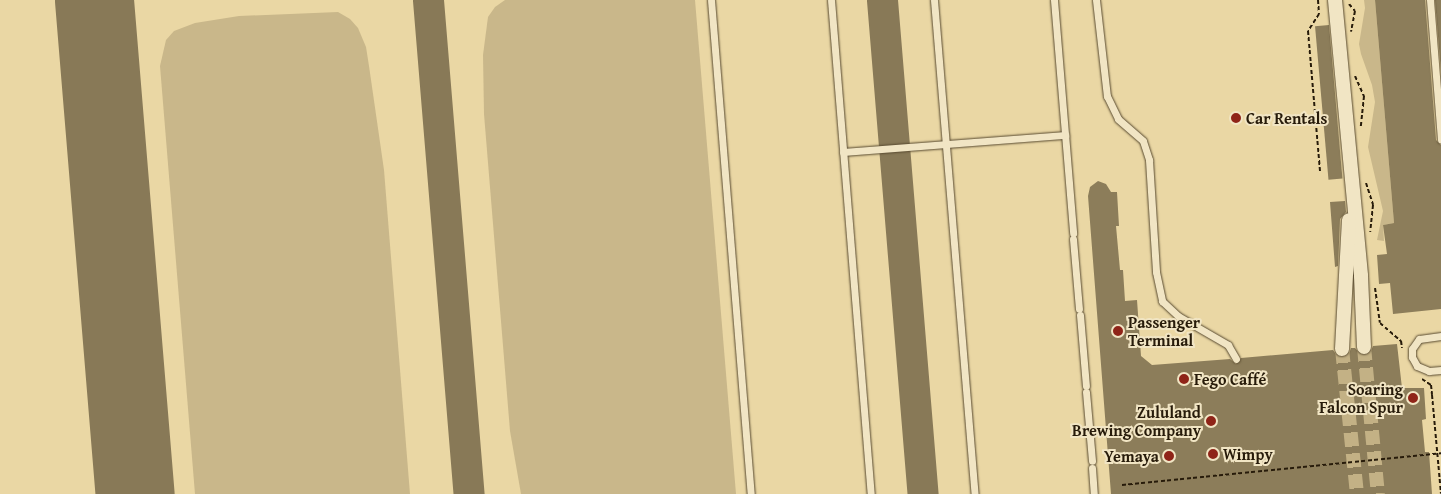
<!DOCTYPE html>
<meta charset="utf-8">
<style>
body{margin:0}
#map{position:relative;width:1441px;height:494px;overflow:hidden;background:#ead7a4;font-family:"Gentium Book Plus",serif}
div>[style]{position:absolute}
.green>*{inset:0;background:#c9b78a}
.taxiway>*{height:31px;margin:-15.5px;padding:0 15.5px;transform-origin:15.5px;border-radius:15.5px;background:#887957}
.runway>*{height:79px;margin:-39.5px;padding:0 39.5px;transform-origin:39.5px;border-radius:39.5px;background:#887957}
.building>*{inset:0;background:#8c7d5a;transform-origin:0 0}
.street-tunnel>*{height:14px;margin-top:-7px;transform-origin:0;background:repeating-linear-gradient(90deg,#c3b185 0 14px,transparent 0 21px)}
.path>*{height:2px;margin-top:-1px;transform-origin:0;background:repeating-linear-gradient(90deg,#271b0a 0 4px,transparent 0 6.5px)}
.roads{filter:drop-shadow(0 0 1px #584a30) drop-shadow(0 0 1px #584a30)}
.lane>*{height:7px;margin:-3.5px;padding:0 3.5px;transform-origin:3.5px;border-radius:3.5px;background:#f1e5c4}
.street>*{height:14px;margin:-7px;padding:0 7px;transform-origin:7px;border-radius:7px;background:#f1e5c4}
.dots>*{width:14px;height:14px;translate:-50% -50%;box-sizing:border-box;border:2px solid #f1e5c4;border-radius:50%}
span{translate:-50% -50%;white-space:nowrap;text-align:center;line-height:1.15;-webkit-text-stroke:4px #f1e5c4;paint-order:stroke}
.poi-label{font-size:16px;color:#271b0a;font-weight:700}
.left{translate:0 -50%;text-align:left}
.right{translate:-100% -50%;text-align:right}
</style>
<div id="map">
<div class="green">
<div style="clip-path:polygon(505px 0,695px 0,736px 494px,521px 494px,510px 431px,484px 114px,483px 55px,488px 17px,495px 7px)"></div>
<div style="clip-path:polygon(1364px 0,1375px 0,1394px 223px,1383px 225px,1384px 241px,1377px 240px,1383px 211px,1368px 147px,1375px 102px,1372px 85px,1361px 54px,1359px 44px,1365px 8px)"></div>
<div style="clip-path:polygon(338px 12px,350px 19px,358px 28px,366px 47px,369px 66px,384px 170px,410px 494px,195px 494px,160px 66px,166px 40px,174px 31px,195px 23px,239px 16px)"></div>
</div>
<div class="taxiway">
<div style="left:428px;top:0;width:496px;rotate:85.3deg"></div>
<div style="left:882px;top:0;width:496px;rotate:85.3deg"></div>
<div style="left:97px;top:38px;width:24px;rotate:-83deg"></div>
<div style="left:100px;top:14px;width:15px;rotate:-70deg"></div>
</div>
<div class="runway">
<div style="left:94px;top:0;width:496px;rotate:85.3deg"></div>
</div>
<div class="building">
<div style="clip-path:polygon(1375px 0,1425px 0,1436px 140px,1441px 145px,1441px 309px,1393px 314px,1390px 283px,1379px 284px,1377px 255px,1387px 254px,1383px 225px,1394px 223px)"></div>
<div style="clip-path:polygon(1435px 0,1441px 0,1441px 72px)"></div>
<div style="left:1329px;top:25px;width:154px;height:14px;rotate:85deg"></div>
<div style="clip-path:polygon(1098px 181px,1106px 184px,1111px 192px,1117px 192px,1119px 226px,1116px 226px,1120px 270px,1123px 270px,1125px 301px,1137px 300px,1141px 356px,1152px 365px,1230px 359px,1236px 364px,1241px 358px,1333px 350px,1337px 356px,1342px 358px,1349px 354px,1351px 348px,1355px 348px,1360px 354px,1365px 356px,1371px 351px,1373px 346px,1397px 344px,1402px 388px,1424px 388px,1426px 419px,1422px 420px,1425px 452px,1429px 452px,1432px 494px,1111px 494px,1088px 196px,1090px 187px)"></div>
<div style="clip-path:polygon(1345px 201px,1346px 212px,1340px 219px,1338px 266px,1335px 267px,1330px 202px)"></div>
</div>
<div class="street-tunnel">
<div style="left:1364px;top:347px;width:148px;rotate:84.6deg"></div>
<div style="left:1342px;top:349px;width:146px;rotate:84.1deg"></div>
</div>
<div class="path">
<div style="left:1318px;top:0;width:14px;rotate:86deg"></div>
<div style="left:1319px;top:14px;width:20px;rotate:123deg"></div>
<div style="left:1308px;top:31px;width:142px;rotate:85.1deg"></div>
<div style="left:1349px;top:4px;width:9px;rotate:49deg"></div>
<div style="left:1355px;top:11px;width:21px;rotate:101deg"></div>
<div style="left:1355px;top:76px;width:22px;rotate:66deg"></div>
<div style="left:1364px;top:96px;width:31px;rotate:96deg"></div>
<div style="left:1366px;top:183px;width:23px;rotate:72deg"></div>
<div style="left:1373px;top:205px;width:27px;rotate:96deg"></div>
<div style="left:1375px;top:288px;width:35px;rotate:82deg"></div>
<div style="left:1380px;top:323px;width:28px;rotate:41deg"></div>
<div style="left:1401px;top:341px;width:7px;rotate:82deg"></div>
<div style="left:1422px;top:379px;width:11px;rotate:34deg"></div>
<div style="left:1431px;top:385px;width:10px;rotate:84deg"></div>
<div style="left:1432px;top:395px;width:99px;rotate:84.8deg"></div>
<div style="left:1122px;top:485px;width:321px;rotate:-5.7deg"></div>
</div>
<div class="roads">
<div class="lane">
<div style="left:711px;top:0;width:496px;rotate:85.4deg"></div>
<div style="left:831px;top:0;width:496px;rotate:85.4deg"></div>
<div style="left:934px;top:0;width:496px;rotate:85.3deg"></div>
<div style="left:1054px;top:0;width:234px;rotate:85.3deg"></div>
<div style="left:1096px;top:0;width:97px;rotate:83.5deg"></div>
<div style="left:1107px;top:96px;width:25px;rotate:64deg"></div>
<div style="left:1118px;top:119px;width:33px;rotate:41deg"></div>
<div style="left:1143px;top:141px;width:20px;rotate:72deg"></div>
<div style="left:1149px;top:160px;width:112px;rotate:86.4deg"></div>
<div style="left:1156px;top:272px;width:30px;rotate:78deg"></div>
<div style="left:1162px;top:301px;width:22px;rotate:43deg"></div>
<div style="left:1178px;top:316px;width:58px;rotate:30.1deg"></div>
<div style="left:1228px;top:345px;width:16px;rotate:60deg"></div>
<div style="left:1430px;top:0;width:140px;rotate:85.5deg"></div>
<div style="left:843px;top:152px;width:223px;rotate:-4.4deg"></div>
<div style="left:1073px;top:239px;width:70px;rotate:85.1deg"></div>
<div style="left:1080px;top:315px;width:71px;rotate:85.2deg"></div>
<div style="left:1441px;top:336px;width:22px;rotate:172deg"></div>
<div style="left:1419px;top:339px;width:12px;rotate:125deg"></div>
<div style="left:1412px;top:349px;width:8px;rotate:90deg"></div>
<div style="left:1412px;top:357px;width:10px;rotate:61deg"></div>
<div style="left:1417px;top:366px;width:13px;rotate:23deg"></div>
<div style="left:1429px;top:371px;width:12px;rotate:-5deg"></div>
<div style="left:1086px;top:392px;width:69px;rotate:85deg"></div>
<div style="left:1092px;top:468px;width:26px;rotate:86deg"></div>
</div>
<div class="street">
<div style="left:1335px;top:0;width:277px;rotate:84.6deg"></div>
<div style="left:1361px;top:276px;width:71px;rotate:87.6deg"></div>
<div style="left:1342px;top:349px;width:129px;rotate:-86.9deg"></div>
</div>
</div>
<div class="dots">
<div style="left:1236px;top:118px;background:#8f2418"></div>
<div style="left:1118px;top:331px;background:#8f2418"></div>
<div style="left:1184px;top:379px;background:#8f2418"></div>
<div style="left:1413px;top:398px;background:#8f2418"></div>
<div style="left:1211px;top:421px;background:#8f2418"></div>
<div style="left:1213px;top:454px;background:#8f2418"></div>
<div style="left:1169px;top:456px;background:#8f2418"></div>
</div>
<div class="poi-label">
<span class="left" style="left:1246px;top:118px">Car Rentals</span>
<span class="left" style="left:1128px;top:331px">Passenger<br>Terminal</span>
<span class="left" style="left:1194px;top:379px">Fego Caffé</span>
<span class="right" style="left:1403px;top:398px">Soaring<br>Falcon Spur</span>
<span class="right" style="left:1201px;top:421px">Zululand<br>Brewing Company</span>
<span class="left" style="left:1223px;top:454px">Wimpy</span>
<span class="right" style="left:1159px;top:456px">Yemaya</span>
</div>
</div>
